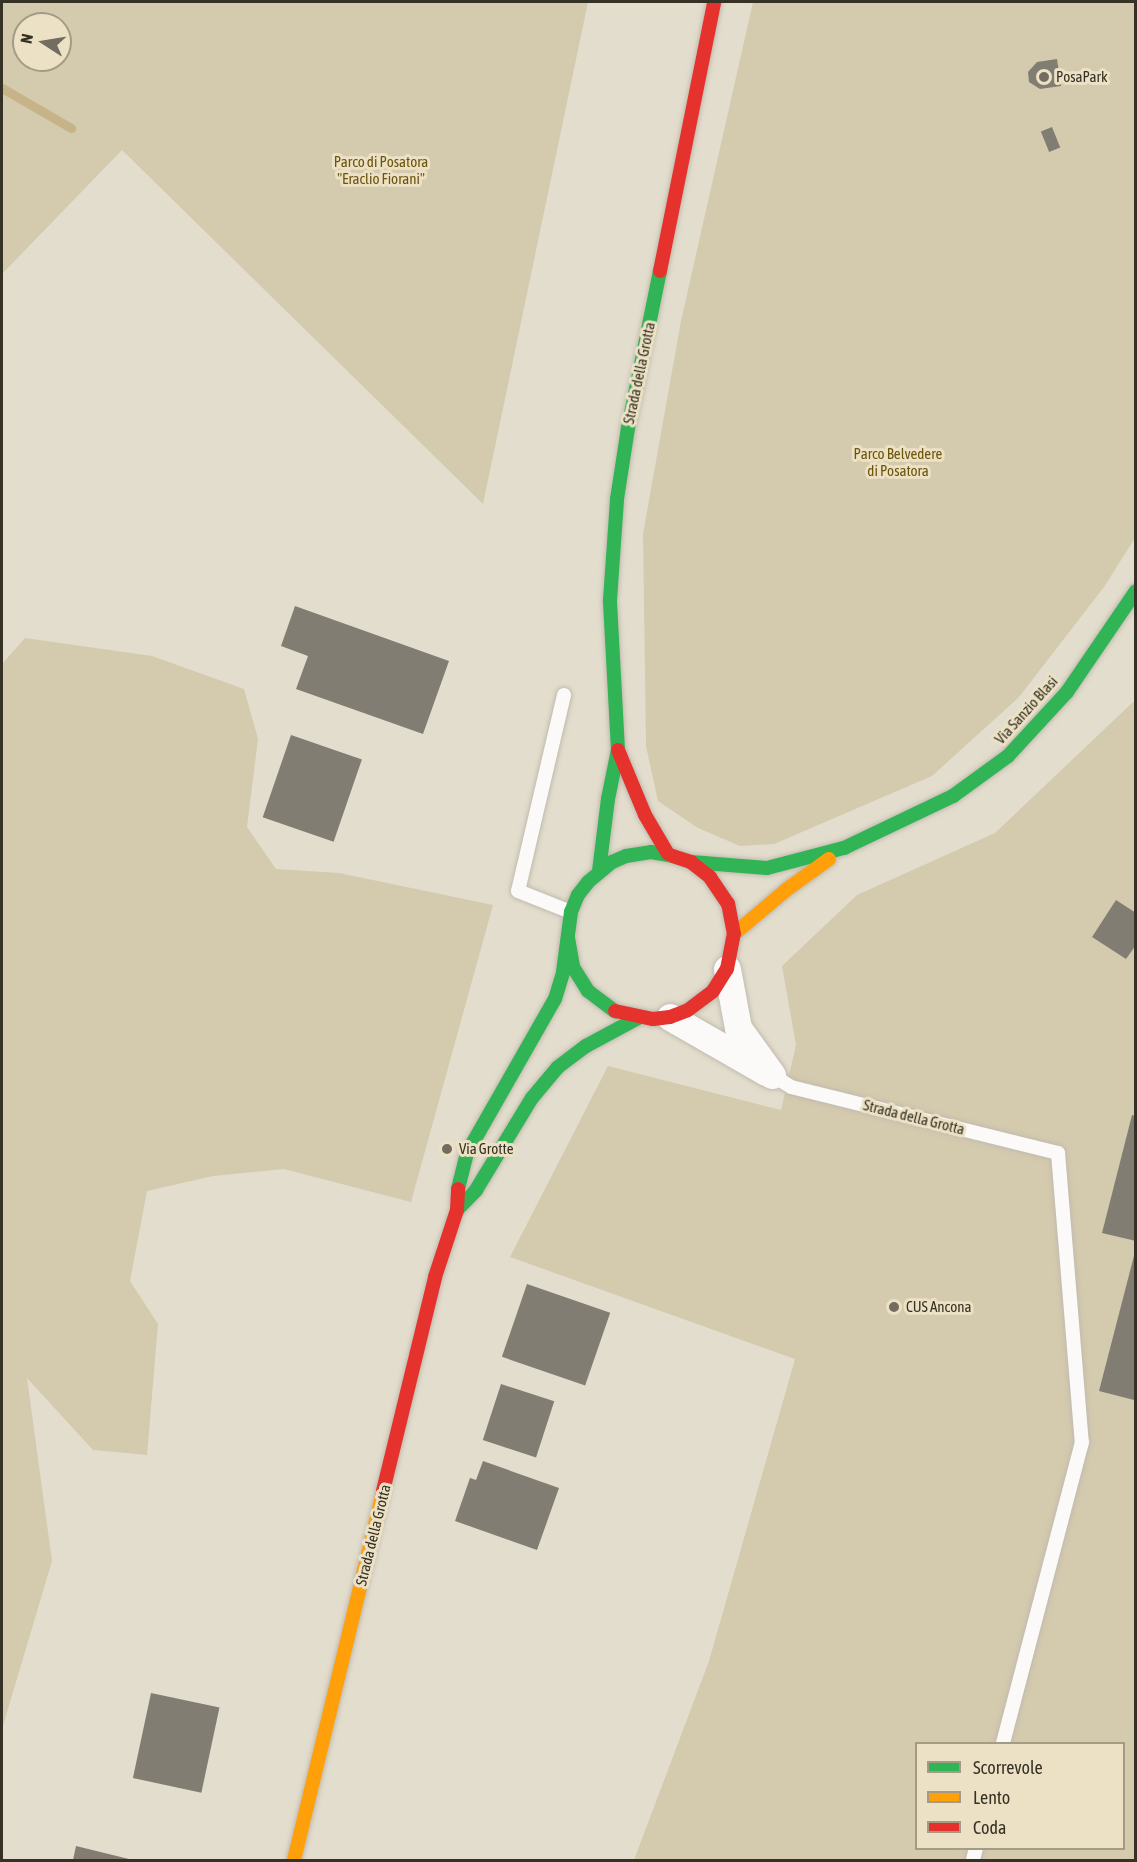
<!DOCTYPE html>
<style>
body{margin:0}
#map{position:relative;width:1137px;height:1862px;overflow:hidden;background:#e3ddcd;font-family:"Asap Condensed",sans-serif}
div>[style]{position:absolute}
.green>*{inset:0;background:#d4caae}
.stream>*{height:9px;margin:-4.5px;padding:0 4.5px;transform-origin:4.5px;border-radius:4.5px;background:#c6b488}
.building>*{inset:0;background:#827d72;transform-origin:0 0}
.roads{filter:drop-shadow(0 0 2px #c0bbaf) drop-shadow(0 0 2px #c0bbaf)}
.lane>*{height:14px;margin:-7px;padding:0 7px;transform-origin:7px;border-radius:7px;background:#fbfaf8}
.street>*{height:27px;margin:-13.5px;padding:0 13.5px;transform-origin:13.5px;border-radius:13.5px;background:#fbfaf8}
.fast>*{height:14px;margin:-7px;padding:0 7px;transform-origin:7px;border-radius:7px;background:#30b455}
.slow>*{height:14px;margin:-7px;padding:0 7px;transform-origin:7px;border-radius:7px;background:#ff9f0a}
.jam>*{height:14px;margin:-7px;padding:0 7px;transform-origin:7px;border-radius:7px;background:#e5322d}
.dots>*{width:16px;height:16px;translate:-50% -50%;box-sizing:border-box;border:3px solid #ece1c4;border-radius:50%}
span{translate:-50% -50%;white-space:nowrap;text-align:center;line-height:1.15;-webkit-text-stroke:6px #ece1c4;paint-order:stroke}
.poi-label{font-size:15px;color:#353125}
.left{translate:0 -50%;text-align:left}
.park-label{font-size:15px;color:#6b550d}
.street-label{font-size:15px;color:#353125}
.frame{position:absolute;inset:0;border:3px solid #353125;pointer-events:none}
.legend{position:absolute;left:915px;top:1742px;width:210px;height:108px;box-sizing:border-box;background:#ece1c4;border:2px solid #a39b84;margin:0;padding:8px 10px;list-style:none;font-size:18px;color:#353125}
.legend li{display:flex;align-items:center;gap:12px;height:30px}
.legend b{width:30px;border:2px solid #a39b84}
.north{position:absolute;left:12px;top:12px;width:60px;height:60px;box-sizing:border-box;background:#ece1c4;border:2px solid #a39b84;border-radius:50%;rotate:282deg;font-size:16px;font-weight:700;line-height:24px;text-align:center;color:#353125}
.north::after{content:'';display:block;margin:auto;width:21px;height:27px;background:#726d60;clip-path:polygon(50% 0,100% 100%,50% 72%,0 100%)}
</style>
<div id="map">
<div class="green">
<div style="clip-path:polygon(evenodd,2px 2px,588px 2px,483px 504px,122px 150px,2px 274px,2px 2px,24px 24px,60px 24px,60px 60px,24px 60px,24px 24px)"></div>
<div style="clip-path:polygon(753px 2px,1135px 2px,1135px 538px,1104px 587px,1019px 697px,932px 776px,774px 844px,740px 846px,698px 828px,658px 801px,646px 746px,643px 534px,681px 321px)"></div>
<div style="clip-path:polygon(25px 638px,152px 656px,244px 689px,258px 739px,247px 827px,276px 869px,339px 873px,493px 905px,411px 1202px,284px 1169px,213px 1176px,147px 1191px,130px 1281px,158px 1324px,147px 1455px,93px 1450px,27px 1378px,52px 1561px,2px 1729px,2px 664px)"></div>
<div style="clip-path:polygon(evenodd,1133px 702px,1135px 704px,1135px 1860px,634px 1860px,709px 1661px,795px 1359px,510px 1257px,608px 1066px,781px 1110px,796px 1045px,782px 966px,857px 895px,995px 833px,1133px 702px,916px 1744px,1124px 1744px,1124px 1848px,916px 1848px,916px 1744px)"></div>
</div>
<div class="stream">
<div style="left:2px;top:88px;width:80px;rotate:30.1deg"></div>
</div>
<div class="building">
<div style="clip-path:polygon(1057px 59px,1061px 86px,1040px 89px,1029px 82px,1028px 72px,1037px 62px)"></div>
<div style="left:1052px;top:127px;width:22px;height:12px;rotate:68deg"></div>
<div style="clip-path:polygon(295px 606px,449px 661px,423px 734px,296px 689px,308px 656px,281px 646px)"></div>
<div style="left:291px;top:735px;width:75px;height:87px;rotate:19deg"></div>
<div style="clip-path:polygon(1116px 900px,1136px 913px,1136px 945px,1126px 959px,1092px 937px)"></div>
<div style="clip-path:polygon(1132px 1115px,1136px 1116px,1136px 1241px,1102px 1233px)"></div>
<div style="clip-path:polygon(1136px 1248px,1136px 1396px,1134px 1400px,1099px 1391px)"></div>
<div style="left:527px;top:1284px;width:88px;height:77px;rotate:19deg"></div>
<div style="left:501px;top:1384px;width:56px;height:59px;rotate:18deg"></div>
<div style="clip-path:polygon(483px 1461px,559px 1488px,537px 1550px,455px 1521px,470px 1478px,476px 1480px)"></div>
<div style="left:151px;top:1693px;width:70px;height:87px;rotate:12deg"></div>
<div style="clip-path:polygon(76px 1846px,133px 1860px,73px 1860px)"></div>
</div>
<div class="roads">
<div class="lane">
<div style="left:564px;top:695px;width:201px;rotate:103.2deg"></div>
<div style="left:518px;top:891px;width:57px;rotate:21.6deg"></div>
<div style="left:772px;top:1075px;width:22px;rotate:32deg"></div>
<div style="left:791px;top:1087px;width:275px;rotate:13.9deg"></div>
<div style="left:1058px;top:1153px;width:290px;rotate:85.3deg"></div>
<div style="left:1082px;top:1442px;width:312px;rotate:104.7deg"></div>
<div style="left:973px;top:1860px;width:12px;rotate:-76deg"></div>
</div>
<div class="street">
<div style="left:727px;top:969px;width:60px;rotate:79.4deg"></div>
<div style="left:738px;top:1028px;width:58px;rotate:54.1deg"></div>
<div style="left:670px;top:1017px;width:111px;rotate:29.8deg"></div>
</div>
<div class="fast">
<div style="left:691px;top:862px;width:76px;rotate:4.5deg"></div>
<div style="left:767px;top:868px;width:80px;rotate:-14.6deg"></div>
<div style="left:844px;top:848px;width:121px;rotate:-25.5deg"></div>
<div style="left:953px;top:796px;width:68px;rotate:-36deg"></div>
<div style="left:1008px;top:756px;width:87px;rotate:-47.3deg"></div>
<div style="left:1067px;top:692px;width:122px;rotate:-55.7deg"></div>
<div style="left:599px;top:871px;width:73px;rotate:-82.9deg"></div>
<div style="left:608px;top:799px;width:50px;rotate:-78.5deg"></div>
<div style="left:618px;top:750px;width:150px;rotate:-93.1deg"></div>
<div style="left:610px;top:600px;width:101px;rotate:-86deg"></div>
<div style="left:617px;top:499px;width:72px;rotate:-81.2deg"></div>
<div style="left:628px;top:428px;width:160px;rotate:-78.5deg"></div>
<div style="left:568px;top:938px;width:29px;rotate:80deg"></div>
<div style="left:573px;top:967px;width:28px;rotate:58deg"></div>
<div style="left:588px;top:991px;width:34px;rotate:37deg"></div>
<div style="left:458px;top:1189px;width:37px;rotate:-76deg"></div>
<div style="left:467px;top:1153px;width:177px;rotate:-60.3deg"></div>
<div style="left:555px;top:999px;width:28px;rotate:-73deg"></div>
<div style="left:563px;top:972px;width:61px;rotate:-82.4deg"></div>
<div style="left:571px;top:912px;width:18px;rotate:-68deg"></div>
<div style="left:578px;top:895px;width:16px;rotate:-52deg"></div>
<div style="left:588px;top:882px;width:31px;rotate:-40deg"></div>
<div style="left:612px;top:862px;width:15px;rotate:-23deg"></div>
<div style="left:626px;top:856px;width:25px;rotate:-9deg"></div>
<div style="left:651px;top:852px;width:22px;rotate:10deg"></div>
<div style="left:457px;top:1210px;width:28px;rotate:-46deg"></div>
<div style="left:476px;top:1190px;width:108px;rotate:-58.7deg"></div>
<div style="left:532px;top:1098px;width:40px;rotate:-50deg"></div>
<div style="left:558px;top:1067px;width:35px;rotate:-37deg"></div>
<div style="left:586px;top:1046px;width:59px;rotate:-28.3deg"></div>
</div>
<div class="slow">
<div style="left:734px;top:934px;width:68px;rotate:-40.2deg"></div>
<div style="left:786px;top:890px;width:53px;rotate:-35.8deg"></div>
<div style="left:294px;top:1860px;width:380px;rotate:-76.4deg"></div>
</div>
<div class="jam">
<div style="left:660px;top:271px;width:274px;rotate:-78.6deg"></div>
<div style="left:618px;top:750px;width:70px;rotate:67.4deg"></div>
<div style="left:645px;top:815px;width:45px;rotate:59.5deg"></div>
<div style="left:615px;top:1011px;width:39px;rotate:12deg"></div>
<div style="left:653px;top:1019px;width:17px;rotate:-7deg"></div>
<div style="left:670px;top:1017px;width:19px;rotate:-21deg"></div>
<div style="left:688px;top:1010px;width:31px;rotate:-37deg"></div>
<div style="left:713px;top:991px;width:26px;rotate:-58deg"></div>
<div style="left:727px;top:969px;width:36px;rotate:-79deg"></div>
<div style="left:734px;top:934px;width:31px;rotate:-101deg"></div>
<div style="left:728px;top:904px;width:32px;rotate:-124deg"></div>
<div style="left:710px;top:877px;width:24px;rotate:-142deg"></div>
<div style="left:691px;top:862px;width:19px;rotate:-162deg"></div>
<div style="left:383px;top:1491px;width:220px;rotate:-76.3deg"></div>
<div style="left:435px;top:1277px;width:71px;rotate:-71.8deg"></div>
<div style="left:457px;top:1210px;width:21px;rotate:-87deg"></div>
</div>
</div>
<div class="dots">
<div style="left:1044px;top:77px;background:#726d60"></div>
<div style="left:447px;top:1149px;background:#726d60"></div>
<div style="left:894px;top:1307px;background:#726d60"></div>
</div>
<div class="poi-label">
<span class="left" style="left:1056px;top:77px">PosaPark</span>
<span class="left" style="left:459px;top:1149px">Via Grotte</span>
<span class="left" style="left:906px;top:1307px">CUS Ancona</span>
</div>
<div class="park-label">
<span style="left:381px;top:170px">Parco di Posatora<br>"Eraclio Fiorani"</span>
<span style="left:898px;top:462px">Parco Belvedere<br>di Posatora</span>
</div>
<div class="street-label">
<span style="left:639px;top:373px;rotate:-78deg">Strada della Grotta</span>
<span style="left:1026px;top:710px;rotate:-48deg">Via Sanzio Blasi</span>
<span style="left:914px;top:1117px;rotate:14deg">Strada della Grotta</span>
<span style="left:373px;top:1535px;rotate:-76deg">Strada della Grotta</span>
</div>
<div class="frame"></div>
<ul class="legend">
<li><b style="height:8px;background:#30b455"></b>Scorrevole</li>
<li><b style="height:8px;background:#ff9f0a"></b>Lento</li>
<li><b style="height:8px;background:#e5322d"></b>Coda</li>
</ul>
<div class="north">N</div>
</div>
